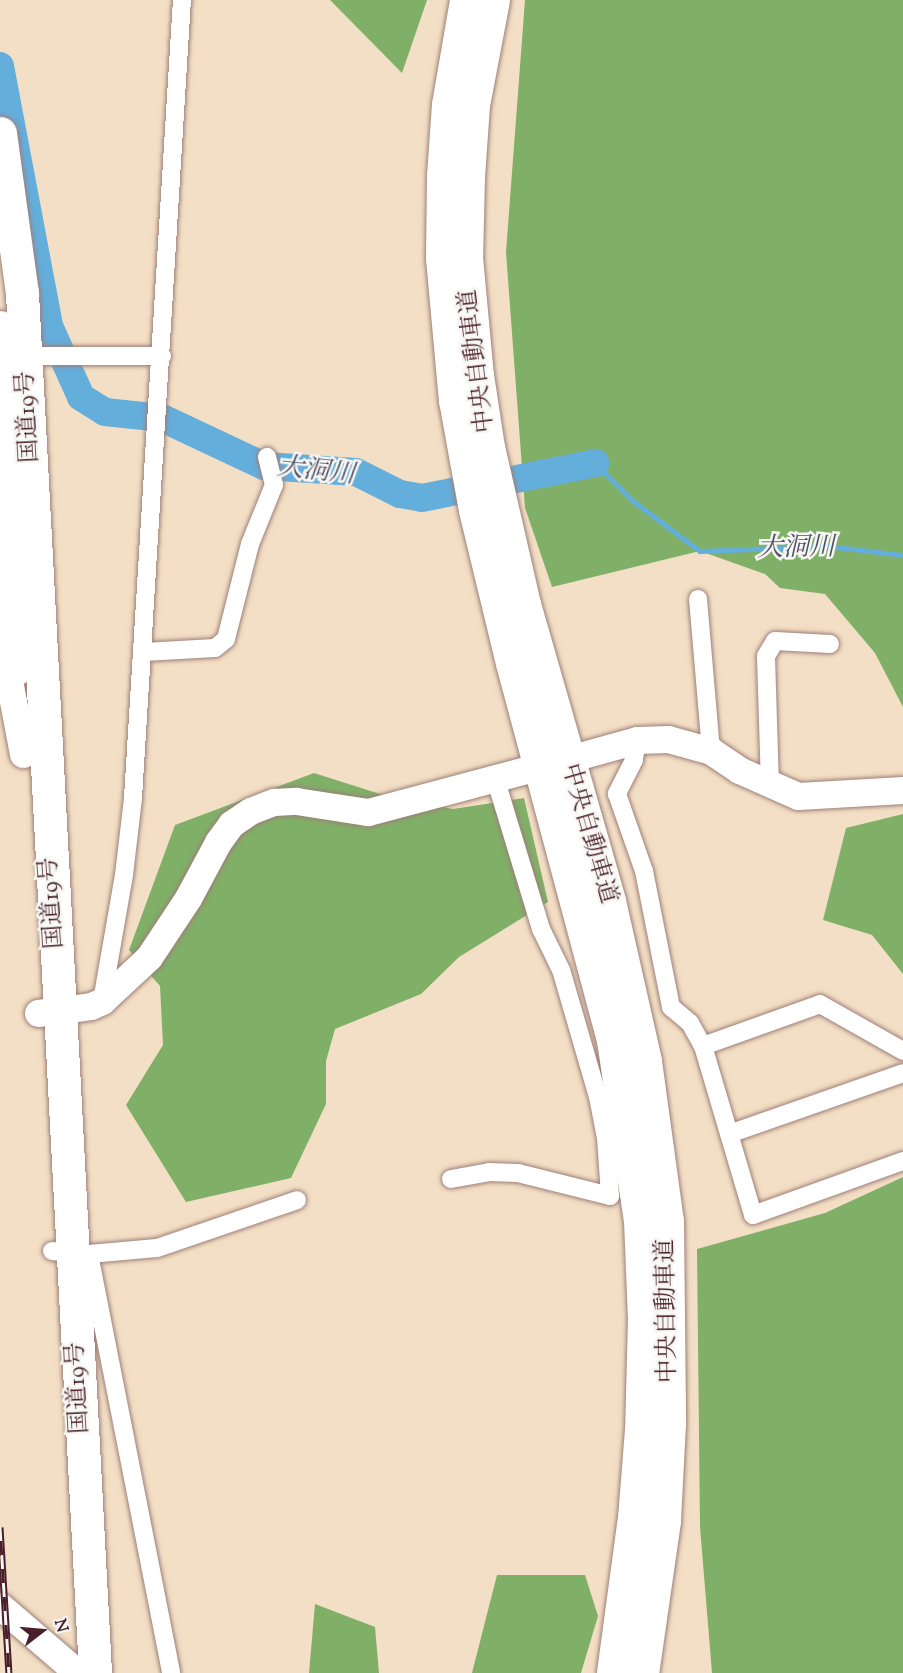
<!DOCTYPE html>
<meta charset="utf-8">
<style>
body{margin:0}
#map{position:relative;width:903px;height:1673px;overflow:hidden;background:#f3dfc5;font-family:"Sorts Mill Goudy","Noto Serif JP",serif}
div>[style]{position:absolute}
.forest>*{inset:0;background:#80b068}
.stream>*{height:4.5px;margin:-2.25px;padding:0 2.25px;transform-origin:2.25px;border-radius:2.25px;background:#64aedc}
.river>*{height:28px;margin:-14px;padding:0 14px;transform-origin:14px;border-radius:14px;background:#64aedc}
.roads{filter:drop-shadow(0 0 2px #9e7f78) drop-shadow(0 0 2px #9e7f78)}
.street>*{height:18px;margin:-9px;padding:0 9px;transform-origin:9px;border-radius:9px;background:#fff}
.secondary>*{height:27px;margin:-13.5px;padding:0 13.5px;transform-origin:13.5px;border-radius:13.5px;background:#fff}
.highway>*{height:33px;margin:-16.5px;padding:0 16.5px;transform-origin:16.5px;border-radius:16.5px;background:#fff}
.rail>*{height:7px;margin-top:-3.5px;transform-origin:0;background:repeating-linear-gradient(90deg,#f6f6f2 0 14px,#4a1f2b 0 28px);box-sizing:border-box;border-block:2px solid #4a1f2b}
span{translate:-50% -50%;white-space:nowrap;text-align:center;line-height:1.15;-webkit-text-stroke:5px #f6f6f2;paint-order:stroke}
.street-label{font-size:24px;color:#4a1f2b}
.water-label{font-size:26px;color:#535169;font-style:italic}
.north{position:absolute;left:12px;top:1601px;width:60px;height:60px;-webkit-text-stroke:4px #f6f6f2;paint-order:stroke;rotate:74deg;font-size:16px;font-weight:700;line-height:24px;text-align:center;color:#4a1f2b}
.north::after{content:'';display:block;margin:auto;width:21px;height:27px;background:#4a1f2b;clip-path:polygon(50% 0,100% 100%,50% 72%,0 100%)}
</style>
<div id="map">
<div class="forest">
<div style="clip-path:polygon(330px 0,427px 0,402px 73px)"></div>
<div style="clip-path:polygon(525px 0,903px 0,903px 707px,875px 653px,825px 594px,780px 588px,765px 574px,700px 551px,552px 587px,525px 508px,506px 252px)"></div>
<div style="clip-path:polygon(314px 773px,380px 794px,453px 809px,524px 798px,548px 902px,459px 957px,421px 994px,335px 1029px,326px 1061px,326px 1104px,291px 1178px,186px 1202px,126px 1105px,163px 1045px,160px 986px,129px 950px,175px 825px)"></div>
<div style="clip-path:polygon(903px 814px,903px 974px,872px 935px,823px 920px,846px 828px)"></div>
<div style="clip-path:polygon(903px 1177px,903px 1673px,712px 1673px,700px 1527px,697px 1249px,825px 1213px)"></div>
<div style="clip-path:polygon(497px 1575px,585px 1575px,598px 1616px,581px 1673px,472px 1673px)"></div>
<div style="clip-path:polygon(315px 1604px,375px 1627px,379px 1673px,309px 1673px)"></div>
</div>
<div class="stream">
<div style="left:595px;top:463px;width:52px;rotate:45deg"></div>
<div style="left:632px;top:500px;width:85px;rotate:36.9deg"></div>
<div style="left:700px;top:551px;width:128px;rotate:-2.2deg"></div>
<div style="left:828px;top:546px;width:76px;rotate:6.8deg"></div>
</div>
<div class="river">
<div style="left:0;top:66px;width:265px;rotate:79.3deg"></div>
<div style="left:49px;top:326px;width:78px;rotate:65.7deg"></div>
<div style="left:81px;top:397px;width:28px;rotate:32deg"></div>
<div style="left:105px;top:412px;width:57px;rotate:6deg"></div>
<div style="left:162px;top:418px;width:113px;rotate:25.2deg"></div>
<div style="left:264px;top:466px;width:92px;rotate:3.7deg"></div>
<div style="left:356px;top:472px;width:49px;rotate:26.6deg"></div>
<div style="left:400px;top:494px;width:22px;rotate:10deg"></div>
<div style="left:422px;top:498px;width:177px;rotate:-11.4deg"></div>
</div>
<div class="roads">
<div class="street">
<div style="left:26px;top:356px;width:136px"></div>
<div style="left:698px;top:599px;width:153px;rotate:85.1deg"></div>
<div style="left:144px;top:652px;width:71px;rotate:-3.2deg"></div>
<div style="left:215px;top:648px;width:14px;rotate:-39deg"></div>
<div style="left:226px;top:639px;width:98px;rotate:-75.8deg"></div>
<div style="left:250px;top:544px;width:64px;rotate:-67.9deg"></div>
<div style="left:274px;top:485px;width:29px;rotate:-104deg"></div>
<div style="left:637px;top:740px;width:20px;rotate:99deg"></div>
<div style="left:634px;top:760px;width:38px;rotate:117deg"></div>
<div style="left:617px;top:794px;width:82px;rotate:70.7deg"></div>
<div style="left:644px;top:871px;width:139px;rotate:78.8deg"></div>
<div style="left:671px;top:1007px;width:25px;rotate:40deg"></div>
<div style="left:690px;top:1023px;width:26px;rotate:61deg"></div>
<div style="left:703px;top:1046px;width:124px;rotate:-19.7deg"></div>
<div style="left:820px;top:1004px;width:95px;rotate:29.5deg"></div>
<div style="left:770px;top:785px;width:129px;rotate:-91.8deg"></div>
<div style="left:766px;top:656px;width:17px;rotate:-59deg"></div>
<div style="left:775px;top:641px;width:55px;rotate:3.1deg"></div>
<div style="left:102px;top:1001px;width:128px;rotate:-80.1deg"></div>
<div style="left:124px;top:875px;width:78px;rotate:-83.3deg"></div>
<div style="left:133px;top:798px;width:800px;rotate:-86.49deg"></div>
<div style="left:703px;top:1046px;width:176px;rotate:73.5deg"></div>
<div style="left:753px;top:1215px;width:159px;rotate:-19.8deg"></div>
<div style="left:729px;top:1134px;width:184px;rotate:-19.3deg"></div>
<div style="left:451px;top:1179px;width:39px;rotate:-10deg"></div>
<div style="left:489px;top:1172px;width:29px;rotate:2deg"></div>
<div style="left:518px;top:1173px;width:95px;rotate:14deg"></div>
<div style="left:610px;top:1196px;width:58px;rotate:-93.9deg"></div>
<div style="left:606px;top:1138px;width:42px;rotate:-101deg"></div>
<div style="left:598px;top:1097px;width:132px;rotate:-106.2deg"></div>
<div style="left:561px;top:970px;width:46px;rotate:-116deg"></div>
<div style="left:541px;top:929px;width:158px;rotate:-106.9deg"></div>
<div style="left:52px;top:1251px;width:37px;rotate:5deg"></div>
<div style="left:89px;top:1254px;width:427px;rotate:78.9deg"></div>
<div style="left:89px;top:1254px;width:68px;rotate:-5deg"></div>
<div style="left:157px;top:1248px;width:148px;rotate:-18.9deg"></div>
</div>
<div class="secondary">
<div style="left:2px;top:643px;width:113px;rotate:79.3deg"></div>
<div style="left:583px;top:755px;width:56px;rotate:-15.5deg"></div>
<div style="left:637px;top:740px;width:31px;rotate:-2deg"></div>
<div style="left:668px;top:739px;width:45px;rotate:15.6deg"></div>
<div style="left:711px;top:751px;width:34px;rotate:34deg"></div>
<div style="left:739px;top:770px;width:64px;rotate:23.8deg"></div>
<div style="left:798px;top:796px;width:105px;rotate:-3.3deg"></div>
<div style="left:38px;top:1013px;width:53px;rotate:-7.5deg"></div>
<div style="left:91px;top:1006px;width:12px;rotate:-24deg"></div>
<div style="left:102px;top:1001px;width:64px;rotate:-43.1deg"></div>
<div style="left:149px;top:957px;width:71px;rotate:-56.5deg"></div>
<div style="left:188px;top:898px;width:64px;rotate:-61.8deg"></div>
<div style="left:218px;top:842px;width:22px;rotate:-54deg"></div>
<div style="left:231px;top:824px;width:23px;rotate:-34deg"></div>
<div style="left:250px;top:811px;width:26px;rotate:-21deg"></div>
<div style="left:274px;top:802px;width:22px;rotate:-3deg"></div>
<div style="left:296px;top:801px;width:73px;rotate:8.7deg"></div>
<div style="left:368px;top:812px;width:163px;rotate:-14.9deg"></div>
<div style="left:0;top:1606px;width:103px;rotate:40.7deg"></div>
</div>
<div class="highway">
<div style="left:466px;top:0;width:106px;rotate:99.8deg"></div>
<div style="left:448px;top:104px;width:71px;rotate:94deg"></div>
<div style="left:443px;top:175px;width:83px;rotate:90.7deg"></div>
<div style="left:442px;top:258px;width:143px;rotate:84.8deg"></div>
<div style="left:455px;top:400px;width:112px;rotate:79.7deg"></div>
<div style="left:475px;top:510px;width:157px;rotate:76.4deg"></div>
<div style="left:512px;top:663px;width:390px;rotate:75deg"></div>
<div style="left:613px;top:1040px;width:182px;rotate:81.5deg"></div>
<div style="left:640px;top:1220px;width:98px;rotate:87.7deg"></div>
<div style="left:644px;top:1318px;width:111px;rotate:91.5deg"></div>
<div style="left:641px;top:1429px;width:88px;rotate:94.5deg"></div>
<div style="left:634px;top:1517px;width:157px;rotate:97.7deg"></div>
<div style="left:493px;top:0;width:107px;rotate:100.8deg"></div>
<div style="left:473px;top:105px;width:72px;rotate:94deg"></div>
<div style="left:468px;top:177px;width:80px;rotate:91.4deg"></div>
<div style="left:466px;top:257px;width:119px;rotate:84.7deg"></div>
<div style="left:477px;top:375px;width:73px;rotate:81.3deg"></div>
<div style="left:488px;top:447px;width:161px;rotate:77.1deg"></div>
<div style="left:524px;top:604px;width:309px;rotate:74deg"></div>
<div style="left:609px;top:901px;width:164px;rotate:77.3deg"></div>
<div style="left:645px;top:1061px;width:162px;rotate:82.2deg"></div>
<div style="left:667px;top:1221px;width:203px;rotate:89.4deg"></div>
<div style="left:669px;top:1424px;width:97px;rotate:93deg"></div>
<div style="left:664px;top:1521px;width:154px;rotate:98.2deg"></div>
<div style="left:0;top:133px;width:162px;rotate:82.2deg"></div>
<div style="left:22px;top:293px;width:1382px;rotate:86.97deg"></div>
<div style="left:0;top:327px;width:341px;rotate:87deg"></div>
</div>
</div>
<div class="rail">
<div style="left:0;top:1527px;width:146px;rotate:86.5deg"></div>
</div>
<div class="street-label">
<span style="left:478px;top:361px;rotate:-97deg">中央自動車道</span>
<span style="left:29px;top:417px;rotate:-93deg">国道19号</span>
<span style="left:588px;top:834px;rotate:74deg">中央自動車道</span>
<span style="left:53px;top:903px;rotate:-94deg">国道19号</span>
<span style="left:668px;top:1311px;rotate:-91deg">中央自動車道</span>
<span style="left:79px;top:1388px;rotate:-93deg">国道19号</span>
</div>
<div class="water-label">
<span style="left:316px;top:472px;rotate:6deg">大洞川</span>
<span style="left:796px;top:549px;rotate:-1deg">大洞川</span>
</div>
<div class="north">N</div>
</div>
